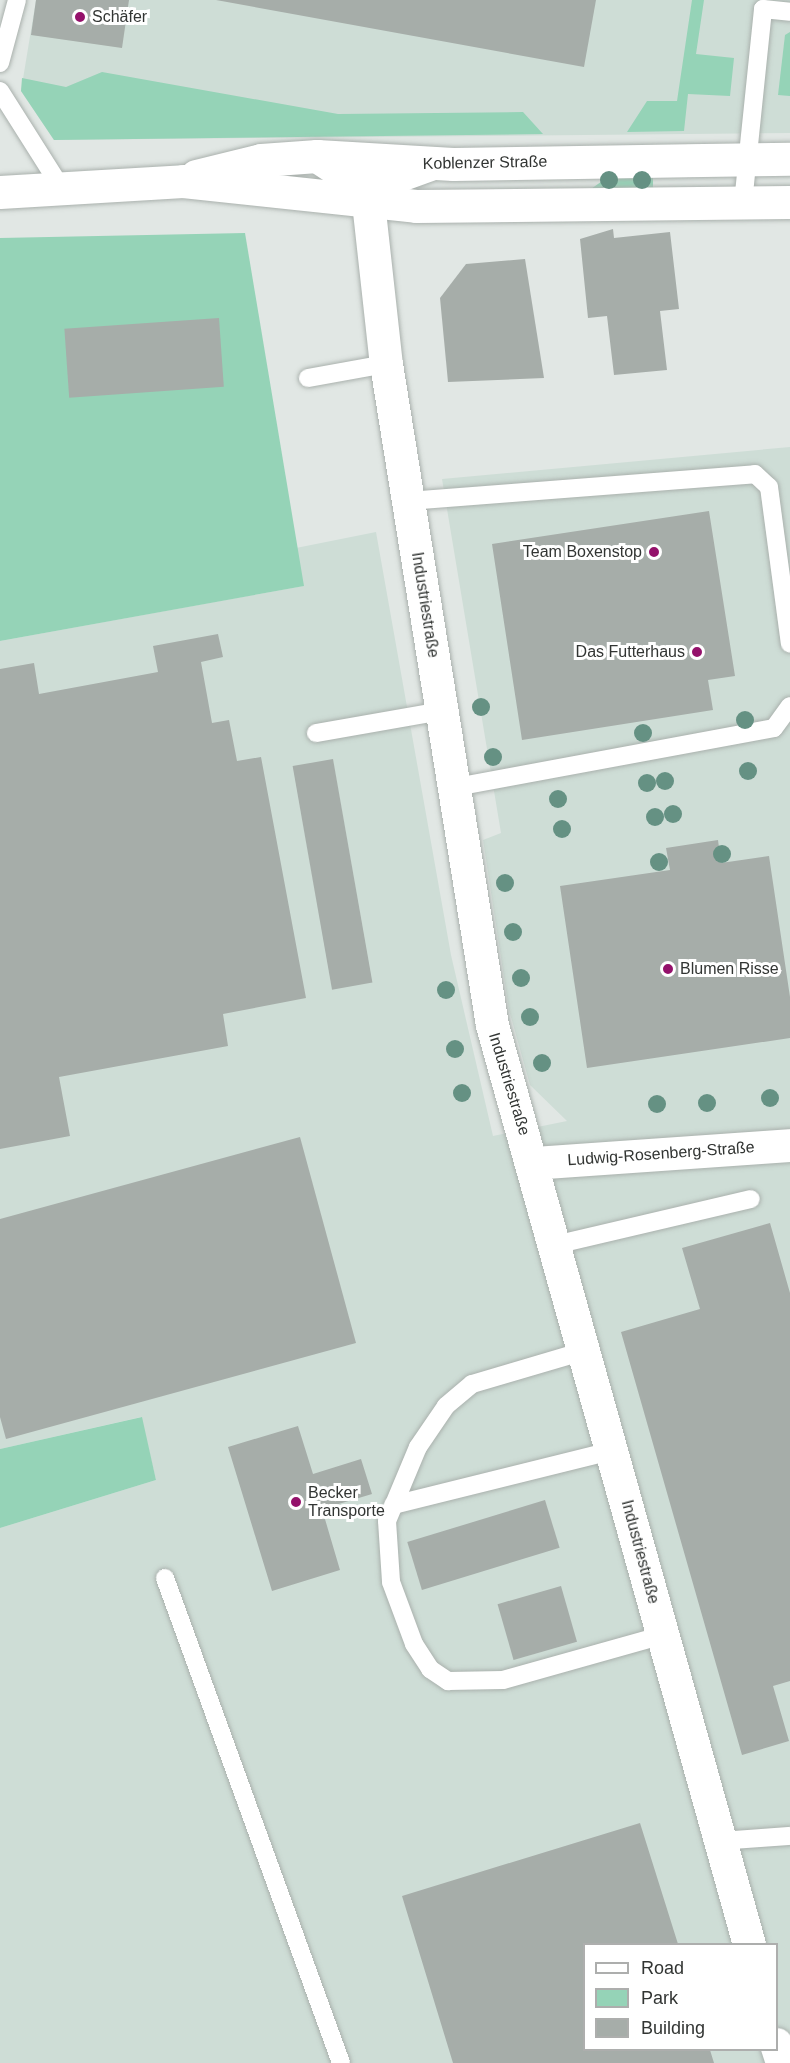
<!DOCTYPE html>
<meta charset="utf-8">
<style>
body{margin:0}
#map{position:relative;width:790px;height:2063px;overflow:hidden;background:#e1e7e4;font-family:Arial,sans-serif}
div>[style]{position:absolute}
.built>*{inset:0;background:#ceddd6}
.green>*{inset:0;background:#95d3b7}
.building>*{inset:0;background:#a6ada9;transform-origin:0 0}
.roads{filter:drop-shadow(0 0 2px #aab1ad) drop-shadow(0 0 2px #aab1ad)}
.lane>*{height:18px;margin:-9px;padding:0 9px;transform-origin:9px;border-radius:9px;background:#fff}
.street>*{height:33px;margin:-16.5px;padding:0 16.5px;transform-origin:16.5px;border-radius:16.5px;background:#fff}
.secondary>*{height:33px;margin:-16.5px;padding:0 16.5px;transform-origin:16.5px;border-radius:16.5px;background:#fff}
.trees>*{width:18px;height:18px;margin:-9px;border-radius:50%;background:#659183}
.dots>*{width:16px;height:16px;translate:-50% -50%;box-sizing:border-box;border:3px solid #fff;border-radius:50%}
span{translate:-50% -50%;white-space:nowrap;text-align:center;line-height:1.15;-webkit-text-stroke:6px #fff;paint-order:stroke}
.poi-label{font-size:16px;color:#323533}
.left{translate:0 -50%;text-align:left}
.right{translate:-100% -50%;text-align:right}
.street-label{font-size:16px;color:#323533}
.legend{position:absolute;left:583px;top:1943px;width:195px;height:108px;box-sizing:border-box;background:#fff;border:2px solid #adaead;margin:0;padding:8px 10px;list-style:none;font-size:18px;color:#323533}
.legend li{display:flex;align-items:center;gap:12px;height:30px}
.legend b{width:30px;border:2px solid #adaead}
</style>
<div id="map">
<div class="built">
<div style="clip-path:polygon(36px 0,790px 0,790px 133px,54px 140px,21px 91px)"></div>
<div style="clip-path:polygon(evenodd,790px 447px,790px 2063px,0 2063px,0 1528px,156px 1480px,141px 1417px,0 1449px,0 641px,303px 586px,296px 548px,376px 532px,451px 955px,493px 1136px,567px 1121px,530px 1085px,509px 1010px,483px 840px,501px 833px,442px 479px,790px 447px,584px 1944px,776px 1944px,776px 2050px,584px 2050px,584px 1944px)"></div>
</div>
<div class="green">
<div style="clip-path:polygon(692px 0,704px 0,696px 54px,734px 58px,730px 96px,688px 94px,684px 131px,627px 132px,647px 101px,677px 101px)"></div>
<div style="clip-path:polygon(790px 32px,790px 96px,778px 95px,785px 35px)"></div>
<div style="clip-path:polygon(102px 72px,338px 114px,523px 112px,543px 134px,54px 140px,21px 91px,22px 78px,66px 87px)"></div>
<div style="clip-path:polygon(653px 176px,653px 190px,588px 191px,608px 177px)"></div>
<div style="clip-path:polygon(245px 233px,304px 586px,0 641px,0 238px)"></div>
<div style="clip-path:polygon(142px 1417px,156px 1480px,0 1528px,0 1449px)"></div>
</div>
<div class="building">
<div style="clip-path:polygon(36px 0,129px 0,122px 48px,31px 35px)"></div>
<div style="clip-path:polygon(216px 0,596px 0,584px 67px)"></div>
<div style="clip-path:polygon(613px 229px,614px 238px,670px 232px,679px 309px,660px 311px,667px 370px,614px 375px,607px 316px,588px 318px,580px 239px)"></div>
<div style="clip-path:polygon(525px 259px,544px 378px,448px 382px,440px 298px,466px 264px)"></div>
<div style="left:219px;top:318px;width:69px;height:155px;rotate:86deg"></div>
<div style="clip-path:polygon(709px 511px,735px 676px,708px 680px,713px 710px,522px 740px,492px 544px)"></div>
<div style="clip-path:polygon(218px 634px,223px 657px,201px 662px,212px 723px,229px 720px,237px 761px,261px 757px,306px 998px,223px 1014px,228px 1046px,59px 1077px,70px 1136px,0 1149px,0 669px,34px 663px,39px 694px,158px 672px,153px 646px)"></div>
<div style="left:333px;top:759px;width:227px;height:41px;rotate:80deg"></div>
<div style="clip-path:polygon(718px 840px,721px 863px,769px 856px,790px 997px,790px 1038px,587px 1068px,560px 886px,670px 870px,666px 848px)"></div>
<div style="clip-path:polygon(300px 1137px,356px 1343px,6px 1439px,0 1417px,0 1219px)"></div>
<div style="clip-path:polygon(770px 1223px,790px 1293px,790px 1681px,773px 1686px,789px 1741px,742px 1755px,621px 1332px,700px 1309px,682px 1248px)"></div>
<div style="clip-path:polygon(298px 1426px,313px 1474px,361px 1459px,372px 1494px,322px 1509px,340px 1570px,272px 1591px,228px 1447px)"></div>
<div style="left:545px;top:1500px;width:50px;height:144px;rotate:73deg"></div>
<div style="left:561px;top:1586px;width:58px;height:66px;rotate:74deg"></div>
<div style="clip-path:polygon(640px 1823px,678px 1944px,584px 1944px,584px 2050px,710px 2050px,714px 2063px,453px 2063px,402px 1896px)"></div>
</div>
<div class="roads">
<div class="lane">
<div style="left:0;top:63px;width:65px;rotate:-74.9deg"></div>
<div style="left:0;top:91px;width:116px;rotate:57.7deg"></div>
<div style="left:743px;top:203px;width:195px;rotate:-84.1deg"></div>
<div style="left:763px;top:9px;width:27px;rotate:6deg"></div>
<div style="left:308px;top:378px;width:79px;rotate:-10.2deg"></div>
<div style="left:408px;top:501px;width:348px;rotate:-4.4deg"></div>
<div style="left:755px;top:474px;width:19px;rotate:43deg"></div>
<div style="left:769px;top:487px;width:158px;rotate:82.4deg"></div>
<div style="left:316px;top:733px;width:128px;rotate:-9.9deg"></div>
<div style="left:456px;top:787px;width:323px;rotate:-10.5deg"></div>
<div style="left:774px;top:728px;width:27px;rotate:-54deg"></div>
<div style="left:555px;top:1245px;width:201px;rotate:-13.2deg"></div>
<div style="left:584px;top:1351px;width:117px;rotate:163.6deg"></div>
<div style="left:472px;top:1384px;width:34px;rotate:140deg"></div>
<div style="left:446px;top:1406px;width:50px;rotate:124.3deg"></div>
<div style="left:418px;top:1447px;width:80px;rotate:112.7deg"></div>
<div style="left:387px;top:1521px;width:61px;rotate:86.2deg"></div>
<div style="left:391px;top:1582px;width:66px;rotate:69.6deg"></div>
<div style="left:414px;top:1644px;width:30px;rotate:57deg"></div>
<div style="left:430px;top:1669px;width:22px;rotate:34deg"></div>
<div style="left:448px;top:1681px;width:55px;rotate:-1deg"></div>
<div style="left:503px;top:1680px;width:166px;rotate:-15.7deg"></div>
<div style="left:393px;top:1505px;width:226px;rotate:-13.9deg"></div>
<div style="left:165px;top:1578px;width:516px;rotate:70.05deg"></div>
<div style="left:720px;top:1841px;width:70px;rotate:-4.1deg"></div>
</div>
<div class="street">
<div style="left:317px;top:156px;width:43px;rotate:33.7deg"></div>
<div style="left:353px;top:180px;width:27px;rotate:56deg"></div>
<div style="left:368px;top:202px;width:163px;rotate:83.7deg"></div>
<div style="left:386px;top:364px;width:669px;rotate:80.89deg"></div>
<div style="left:492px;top:1025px;width:954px;rotate:74.38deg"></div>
<div style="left:368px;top:202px;width:26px;rotate:-54deg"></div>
<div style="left:383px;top:181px;width:50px;rotate:-19.9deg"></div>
<div style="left:533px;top:1163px;width:258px;rotate:-4deg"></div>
<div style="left:776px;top:2044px;width:20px;rotate:72deg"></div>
</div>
<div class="secondary">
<div style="left:196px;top:176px;width:67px;rotate:-13.8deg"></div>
<div style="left:261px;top:160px;width:56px;rotate:-4.1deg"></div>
<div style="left:317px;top:156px;width:136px;rotate:3.4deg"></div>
<div style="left:453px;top:164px;width:337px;rotate:-0.9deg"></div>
<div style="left:0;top:192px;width:183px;rotate:-3.4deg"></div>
<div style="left:183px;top:181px;width:234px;rotate:6.1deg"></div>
<div style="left:416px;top:206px;width:374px;rotate:-0.6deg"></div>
</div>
</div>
<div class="trees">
<div style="left:609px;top:180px"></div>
<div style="left:642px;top:180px"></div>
<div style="left:481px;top:707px"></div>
<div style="left:745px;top:720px"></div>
<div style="left:643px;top:733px"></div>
<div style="left:493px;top:757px"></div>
<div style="left:748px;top:771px"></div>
<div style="left:665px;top:781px"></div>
<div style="left:647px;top:783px"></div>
<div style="left:558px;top:799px"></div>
<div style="left:673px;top:814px"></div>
<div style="left:655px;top:817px"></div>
<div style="left:562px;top:829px"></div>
<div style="left:722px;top:854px"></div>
<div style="left:659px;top:862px"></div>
<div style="left:505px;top:883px"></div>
<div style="left:513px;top:932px"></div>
<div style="left:521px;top:978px"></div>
<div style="left:446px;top:990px"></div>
<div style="left:530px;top:1017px"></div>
<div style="left:455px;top:1049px"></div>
<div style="left:542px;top:1063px"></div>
<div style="left:462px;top:1093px"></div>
<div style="left:770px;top:1098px"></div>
<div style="left:707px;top:1103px"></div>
<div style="left:657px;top:1104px"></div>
</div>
<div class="dots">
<div style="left:80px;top:17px;background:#94116b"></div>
<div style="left:654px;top:552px;background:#94116b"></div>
<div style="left:697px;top:652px;background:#94116b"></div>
<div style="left:668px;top:969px;background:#94116b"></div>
<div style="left:296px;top:1502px;background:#94116b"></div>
</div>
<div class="poi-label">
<span class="left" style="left:92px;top:17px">Schäfer</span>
<span class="right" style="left:642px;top:552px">Team Boxenstop</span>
<span class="right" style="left:685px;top:652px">Das Futterhaus</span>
<span class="left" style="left:680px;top:969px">Blumen Risse</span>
<span class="left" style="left:308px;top:1502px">Becker<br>Transporte</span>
</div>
<div class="street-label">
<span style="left:485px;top:163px;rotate:-1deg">Koblenzer Straße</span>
<span style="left:425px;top:605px;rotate:81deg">Industriestraße</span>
<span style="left:509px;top:1084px;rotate:73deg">Industriestraße</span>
<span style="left:661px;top:1154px;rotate:-4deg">Ludwig-Rosenberg-Straße</span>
<span style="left:640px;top:1552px;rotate:75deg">Industriestraße</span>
</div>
<ul class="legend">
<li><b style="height:8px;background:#fff"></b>Road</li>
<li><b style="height:16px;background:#95d3b7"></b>Park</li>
<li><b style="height:16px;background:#a6ada9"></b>Building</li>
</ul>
</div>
